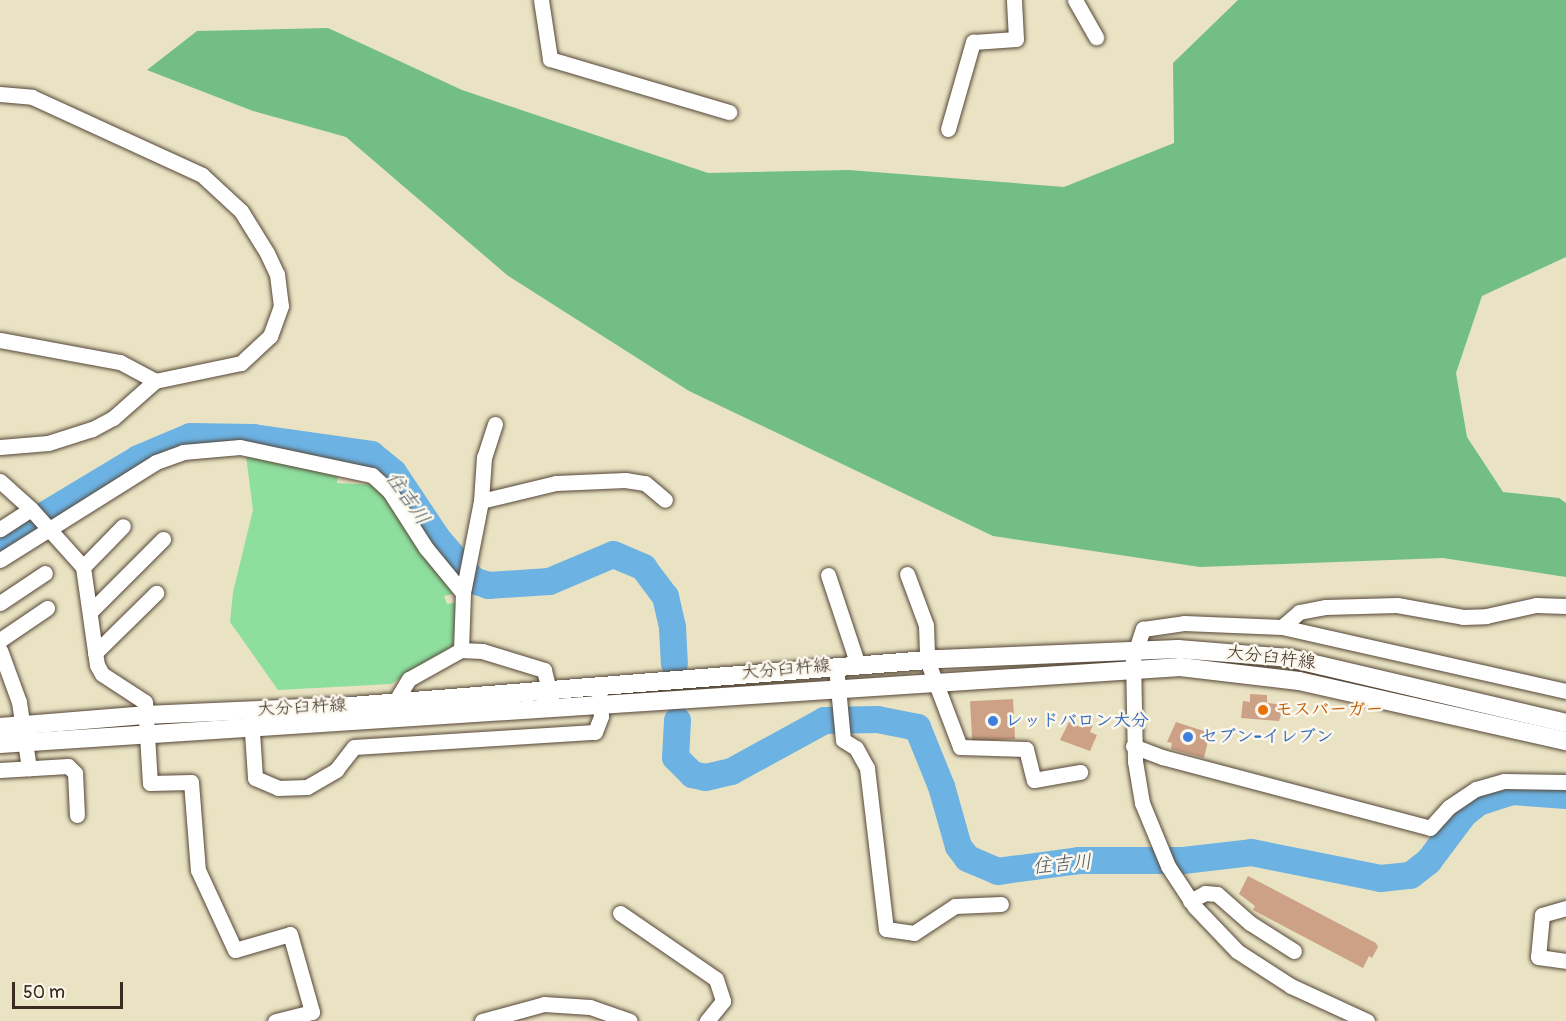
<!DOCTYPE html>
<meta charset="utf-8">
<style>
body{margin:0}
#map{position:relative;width:1566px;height:1021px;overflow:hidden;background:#e9e3c3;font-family:Pangolin,"Klee One",sans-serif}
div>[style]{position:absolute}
.green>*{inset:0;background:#8edf9e}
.forest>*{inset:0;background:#72be85}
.river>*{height:27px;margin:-13.5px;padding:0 13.5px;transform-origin:13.5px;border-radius:13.5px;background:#6cb2e3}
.building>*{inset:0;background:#cda186;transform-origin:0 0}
.roads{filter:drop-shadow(0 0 2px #554637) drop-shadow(0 0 2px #554637)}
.minor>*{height:15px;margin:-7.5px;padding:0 7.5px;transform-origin:7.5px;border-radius:7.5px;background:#fff}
.major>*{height:18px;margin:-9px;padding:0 9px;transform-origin:9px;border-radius:9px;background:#fff}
.dots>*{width:16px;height:16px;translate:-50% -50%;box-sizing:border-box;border:3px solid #fbf7ec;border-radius:50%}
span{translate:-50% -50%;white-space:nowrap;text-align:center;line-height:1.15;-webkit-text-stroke:5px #fbf7ec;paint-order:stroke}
.street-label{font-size:18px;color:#3b2a1e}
.food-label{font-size:18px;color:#c56008;font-weight:700}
.left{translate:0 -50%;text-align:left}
.shop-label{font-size:18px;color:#366cbe;font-weight:700}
.water-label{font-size:20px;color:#4c5a63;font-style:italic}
.scale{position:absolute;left:12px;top:982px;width:111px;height:27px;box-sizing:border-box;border:3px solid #3b2a1e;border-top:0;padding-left:8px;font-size:18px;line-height:21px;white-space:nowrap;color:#3b2a1e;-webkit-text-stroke:4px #fbf7ec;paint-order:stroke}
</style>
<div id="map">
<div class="green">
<div style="clip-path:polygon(246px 456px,338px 472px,337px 483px,375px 485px,451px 590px,453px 594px,444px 596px,447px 604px,458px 602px,456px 644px,391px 684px,278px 690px,230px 622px,233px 592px,253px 510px)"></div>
</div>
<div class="forest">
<div style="clip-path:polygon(1238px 0,1566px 0,1566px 257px,1482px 296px,1456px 373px,1467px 437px,1503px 492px,1559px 498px,1566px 503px,1566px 577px,1443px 558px,1200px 567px,993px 536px,689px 391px,507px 275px,346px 137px,253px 111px,147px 70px,197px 31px,328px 28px,462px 90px,708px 173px,849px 170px,1064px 187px,1174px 143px,1173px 63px)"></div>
</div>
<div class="river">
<div style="left:0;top:541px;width:161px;rotate:-31deg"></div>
<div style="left:138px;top:458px;width:56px;rotate:-22.9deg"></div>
<div style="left:190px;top:436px;width:63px;rotate:0.9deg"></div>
<div style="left:253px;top:437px;width:119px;rotate:8.2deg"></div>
<div style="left:371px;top:454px;width:28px;rotate:39deg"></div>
<div style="left:393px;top:472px;width:79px;rotate:56.3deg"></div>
<div style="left:437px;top:538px;width:55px;rotate:49.4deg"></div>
<div style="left:473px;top:580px;width:16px;rotate:18deg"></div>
<div style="left:488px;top:585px;width:61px;rotate:-3.8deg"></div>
<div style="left:549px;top:581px;width:69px;rotate:-22.9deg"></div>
<div style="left:613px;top:554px;width:33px;rotate:23deg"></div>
<div style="left:643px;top:567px;width:36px;rotate:53deg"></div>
<div style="left:665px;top:596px;width:32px;rotate:77deg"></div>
<div style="left:672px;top:627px;width:36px;rotate:87deg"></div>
<div style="left:677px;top:720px;width:37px;rotate:93deg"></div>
<div style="left:675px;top:757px;width:24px;rotate:45deg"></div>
<div style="left:692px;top:774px;width:13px;rotate:13deg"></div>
<div style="left:705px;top:777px;width:27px;rotate:-13deg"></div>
<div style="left:731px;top:771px;width:106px;rotate:-28.7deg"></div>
<div style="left:824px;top:720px;width:53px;rotate:-1.1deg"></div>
<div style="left:877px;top:719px;width:41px;rotate:11.3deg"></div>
<div style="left:917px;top:727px;width:64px;rotate:67.9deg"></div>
<div style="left:941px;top:786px;width:62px;rotate:74.2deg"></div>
<div style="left:958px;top:846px;width:15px;rotate:53deg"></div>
<div style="left:967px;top:858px;width:33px;rotate:23deg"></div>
<div style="left:997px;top:871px;width:82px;rotate:-7.7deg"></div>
<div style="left:1078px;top:860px;width:105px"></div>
<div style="left:1183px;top:860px;width:68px;rotate:-6.7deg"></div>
<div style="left:1251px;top:852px;width:132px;rotate:11.4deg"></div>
<div style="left:1380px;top:878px;width:30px;rotate:-6deg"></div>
<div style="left:1410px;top:875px;width:23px;rotate:-38deg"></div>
<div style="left:1428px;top:861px;width:60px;rotate:-53.1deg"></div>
<div style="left:1464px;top:813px;width:18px;rotate:-38deg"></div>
<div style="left:1478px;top:802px;width:35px;rotate:-18deg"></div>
<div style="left:1511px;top:791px;width:55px;rotate:4.2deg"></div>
</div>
<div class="building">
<div style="clip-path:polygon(1250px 694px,1267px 695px,1267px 703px,1284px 705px,1279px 721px,1241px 718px,1243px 701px,1250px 702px)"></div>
<div style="left:1013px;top:699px;width:40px;height:43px;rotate:87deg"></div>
<div style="clip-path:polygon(1083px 720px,1093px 725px,1090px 732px,1097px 735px,1090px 751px,1060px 740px,1069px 722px,1080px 727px)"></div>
<div style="clip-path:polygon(1176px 722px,1210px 733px,1204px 758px,1171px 749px,1172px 743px,1167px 742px)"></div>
<div style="clip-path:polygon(1248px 876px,1376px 943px,1378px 947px,1372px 958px,1369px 956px,1363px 968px,1253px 910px,1255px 906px,1239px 894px)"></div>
</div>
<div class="roads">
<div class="minor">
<div style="left:541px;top:0;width:60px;rotate:81.3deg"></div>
<div style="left:550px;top:59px;width:187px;rotate:16.5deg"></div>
<div style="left:1075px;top:0;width:43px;rotate:60.4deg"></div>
<div style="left:0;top:94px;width:32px;rotate:5deg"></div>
<div style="left:32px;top:97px;width:187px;rotate:24.6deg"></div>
<div style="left:202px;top:175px;width:53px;rotate:42.7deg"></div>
<div style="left:241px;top:211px;width:49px;rotate:58.2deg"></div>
<div style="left:267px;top:253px;width:23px;rotate:65deg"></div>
<div style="left:277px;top:274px;width:32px;rotate:83deg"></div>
<div style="left:281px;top:306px;width:32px;rotate:110deg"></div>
<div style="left:270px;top:336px;width:40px;rotate:137deg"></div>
<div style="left:241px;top:363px;width:88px;rotate:168.2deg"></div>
<div style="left:155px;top:381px;width:56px;rotate:138.6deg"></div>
<div style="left:113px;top:418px;width:24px;rotate:152deg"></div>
<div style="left:92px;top:429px;width:46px;rotate:162.3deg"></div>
<div style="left:48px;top:443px;width:48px;rotate:175.2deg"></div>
<div style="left:948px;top:129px;width:91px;rotate:-74deg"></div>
<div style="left:973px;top:42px;width:43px;rotate:-4deg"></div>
<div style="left:1016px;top:39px;width:39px;rotate:-93deg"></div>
<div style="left:0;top:340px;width:122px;rotate:10.4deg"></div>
<div style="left:120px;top:362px;width:40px;rotate:28deg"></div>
<div style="left:495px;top:424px;width:35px;rotate:108deg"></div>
<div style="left:484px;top:457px;width:44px;rotate:93.9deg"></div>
<div style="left:481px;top:501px;width:94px;rotate:101.1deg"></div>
<div style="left:463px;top:593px;width:57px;rotate:92deg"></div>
<div style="left:461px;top:650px;width:21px;rotate:3deg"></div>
<div style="left:482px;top:651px;width:65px;rotate:17deg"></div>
<div style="left:544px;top:670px;width:30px;rotate:76deg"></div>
<div style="left:0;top:481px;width:42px;rotate:42.1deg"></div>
<div style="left:31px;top:509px;width:37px;rotate:147deg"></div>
<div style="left:481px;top:501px;width:77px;rotate:-13.5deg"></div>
<div style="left:556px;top:483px;width:69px;rotate:-2.5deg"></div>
<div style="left:625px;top:480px;width:20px;rotate:9deg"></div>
<div style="left:645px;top:483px;width:26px;rotate:40deg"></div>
<div style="left:31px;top:509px;width:78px;rotate:48.1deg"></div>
<div style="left:83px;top:567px;width:99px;rotate:81.9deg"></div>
<div style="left:97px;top:665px;width:10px;rotate:61deg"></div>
<div style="left:102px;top:674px;width:51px;rotate:33.1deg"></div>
<div style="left:145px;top:702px;width:81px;rotate:86.5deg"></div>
<div style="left:150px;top:783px;width:41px;rotate:-1.4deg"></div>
<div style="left:191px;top:782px;width:88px;rotate:85.5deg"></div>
<div style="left:198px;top:870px;width:88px;rotate:65.2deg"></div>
<div style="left:235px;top:950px;width:57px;rotate:-16.2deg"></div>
<div style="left:290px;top:934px;width:81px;rotate:74.2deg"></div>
<div style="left:312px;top:1012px;width:38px;rotate:166deg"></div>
<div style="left:0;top:560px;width:184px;rotate:-32.1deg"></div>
<div style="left:156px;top:462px;width:29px;rotate:-20deg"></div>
<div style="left:183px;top:452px;width:57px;rotate:-5deg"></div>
<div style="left:240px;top:447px;width:135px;rotate:12deg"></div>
<div style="left:372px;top:475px;width:25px;rotate:43deg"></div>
<div style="left:390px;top:492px;width:67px;rotate:57.3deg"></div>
<div style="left:426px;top:548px;width:58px;rotate:50.6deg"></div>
<div style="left:83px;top:567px;width:57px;rotate:-45.7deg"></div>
<div style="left:907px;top:574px;width:54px;rotate:69.6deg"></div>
<div style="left:926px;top:625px;width:35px;rotate:88deg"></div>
<div style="left:927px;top:660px;width:93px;rotate:69.2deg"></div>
<div style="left:960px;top:747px;width:66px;rotate:1.7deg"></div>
<div style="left:1026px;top:749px;width:32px;rotate:76deg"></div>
<div style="left:1034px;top:780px;width:47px;rotate:-9.9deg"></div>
<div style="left:828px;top:575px;width:95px;rotate:71.6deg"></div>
<div style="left:0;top:603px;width:54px;rotate:-33.7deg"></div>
<div style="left:91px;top:611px;width:102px;rotate:-45deg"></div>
<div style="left:1282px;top:627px;width:23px;rotate:-41deg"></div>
<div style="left:1299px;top:612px;width:26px;rotate:-11deg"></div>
<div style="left:1325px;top:607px;width:72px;rotate:-1.6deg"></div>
<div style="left:1397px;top:605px;width:67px;rotate:10.3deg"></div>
<div style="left:1463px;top:617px;width:23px;rotate:-2deg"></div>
<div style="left:1486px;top:616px;width:51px;rotate:-12.4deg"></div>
<div style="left:1536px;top:605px;width:30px;rotate:2deg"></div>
<div style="left:0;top:640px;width:57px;rotate:-34.2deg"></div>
<div style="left:0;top:650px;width:55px;rotate:69.9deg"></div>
<div style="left:19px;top:702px;width:67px;rotate:81.4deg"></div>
<div style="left:95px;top:653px;width:86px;rotate:-44.5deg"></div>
<div style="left:836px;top:666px;width:74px;rotate:84.6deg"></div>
<div style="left:843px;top:740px;width:15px;rotate:32deg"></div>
<div style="left:856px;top:748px;width:23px;rotate:61deg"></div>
<div style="left:867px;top:768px;width:162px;rotate:83.3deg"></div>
<div style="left:886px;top:929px;width:28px;rotate:8deg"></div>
<div style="left:914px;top:933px;width:49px;rotate:-33.4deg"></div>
<div style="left:955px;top:906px;width:46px;rotate:-2.5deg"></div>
<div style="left:395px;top:702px;width:27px;rotate:-59deg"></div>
<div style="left:409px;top:679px;width:60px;rotate:-29.1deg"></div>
<div style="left:251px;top:717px;width:61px;rotate:86.2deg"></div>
<div style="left:255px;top:778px;width:25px;rotate:23deg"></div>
<div style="left:278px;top:788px;width:29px;rotate:-2deg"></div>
<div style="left:307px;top:787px;width:34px;rotate:-30deg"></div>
<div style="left:336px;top:770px;width:29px;rotate:-52deg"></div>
<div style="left:354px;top:747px;width:241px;rotate:-3.6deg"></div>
<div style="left:595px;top:732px;width:17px;rotate:-69deg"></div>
<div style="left:601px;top:716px;width:22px;rotate:-95deg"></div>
<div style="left:1133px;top:746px;width:31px;rotate:21deg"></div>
<div style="left:1162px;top:757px;width:277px;rotate:14.8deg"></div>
<div style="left:1430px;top:828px;width:28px;rotate:-48deg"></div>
<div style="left:1449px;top:807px;width:32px;rotate:-34deg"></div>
<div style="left:1476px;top:789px;width:29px;rotate:-16deg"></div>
<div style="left:1504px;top:781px;width:62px;rotate:0.9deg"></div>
<div style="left:0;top:770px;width:68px;rotate:-3.4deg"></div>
<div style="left:68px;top:766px;width:10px;rotate:45deg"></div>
<div style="left:75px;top:773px;width:42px;rotate:87.3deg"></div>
<div style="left:1190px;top:901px;width:17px;rotate:-28deg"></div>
<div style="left:1205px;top:893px;width:12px;rotate:5deg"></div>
<div style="left:1217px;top:894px;width:44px;rotate:41.3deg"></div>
<div style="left:1250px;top:923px;width:52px;rotate:32.5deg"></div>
<div style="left:1566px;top:908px;width:25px;rotate:164deg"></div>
<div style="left:1542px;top:915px;width:42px;rotate:95.4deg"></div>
<div style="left:1538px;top:957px;width:28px;rotate:8deg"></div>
<div style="left:620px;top:913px;width:116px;rotate:34.5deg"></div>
<div style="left:716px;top:979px;width:23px;rotate:72deg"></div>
<div style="left:723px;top:1001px;width:26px;rotate:129deg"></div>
<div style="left:482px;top:1021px;width:64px;rotate:-15.3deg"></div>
<div style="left:544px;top:1004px;width:46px;rotate:3.7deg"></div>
<div style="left:590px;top:1007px;width:42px;rotate:19.3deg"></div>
<div style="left:1367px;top:1021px;width:84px;rotate:-155.3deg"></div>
<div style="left:1291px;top:986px;width:64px;rotate:-147.1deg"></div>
<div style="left:1237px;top:951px;width:61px;rotate:-133.7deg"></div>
<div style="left:1195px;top:907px;width:49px;rotate:-123.4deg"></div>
<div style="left:1168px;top:866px;width:68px;rotate:-112.4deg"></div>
<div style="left:1142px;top:803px;width:43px;rotate:-99.5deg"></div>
<div style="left:1135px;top:761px;width:102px;rotate:-91.1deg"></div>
<div style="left:1133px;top:659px;width:32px;rotate:-72deg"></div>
<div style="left:1143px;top:629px;width:41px;rotate:-8.3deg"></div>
<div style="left:1184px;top:623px;width:98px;rotate:2.3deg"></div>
<div style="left:1282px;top:627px;width:291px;rotate:12.7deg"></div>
</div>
<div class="major">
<div style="left:0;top:727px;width:145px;rotate:-4.7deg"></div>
<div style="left:145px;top:715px;width:206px;rotate:-2.5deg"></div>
<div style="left:351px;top:706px;width:591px;rotate:-4.56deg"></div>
<div style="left:940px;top:659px;width:238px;rotate:-2.4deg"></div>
<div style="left:1178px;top:649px;width:111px;rotate:4.6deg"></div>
<div style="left:1289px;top:658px;width:285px;rotate:13.2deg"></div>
<div style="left:0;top:744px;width:1183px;rotate:-3.73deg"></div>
<div style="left:1180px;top:667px;width:120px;rotate:6.7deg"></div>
<div style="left:1299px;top:681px;width:274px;rotate:12.7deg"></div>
</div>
</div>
<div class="dots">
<div style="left:1263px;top:710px;background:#e8710a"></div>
<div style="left:993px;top:721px;background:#3f7fe0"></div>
<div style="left:1188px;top:737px;background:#3f7fe0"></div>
</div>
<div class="street-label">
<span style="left:1271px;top:658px;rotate:7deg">大分臼杵線</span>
<span style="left:786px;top:670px;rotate:-5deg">大分臼杵線</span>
<span style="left:302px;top:708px;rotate:-3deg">大分臼杵線</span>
</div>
<div class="food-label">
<span class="left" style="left:1275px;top:710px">モスバーガー</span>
</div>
<div class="shop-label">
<span class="left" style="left:1005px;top:721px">レッドバロン大分</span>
<span class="left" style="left:1200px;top:737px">セブン-イレブン</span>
</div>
<div class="water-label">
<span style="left:408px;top:498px;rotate:55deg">住吉川</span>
<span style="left:1062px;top:864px;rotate:-5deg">住吉川</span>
</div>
<div class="scale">50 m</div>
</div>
